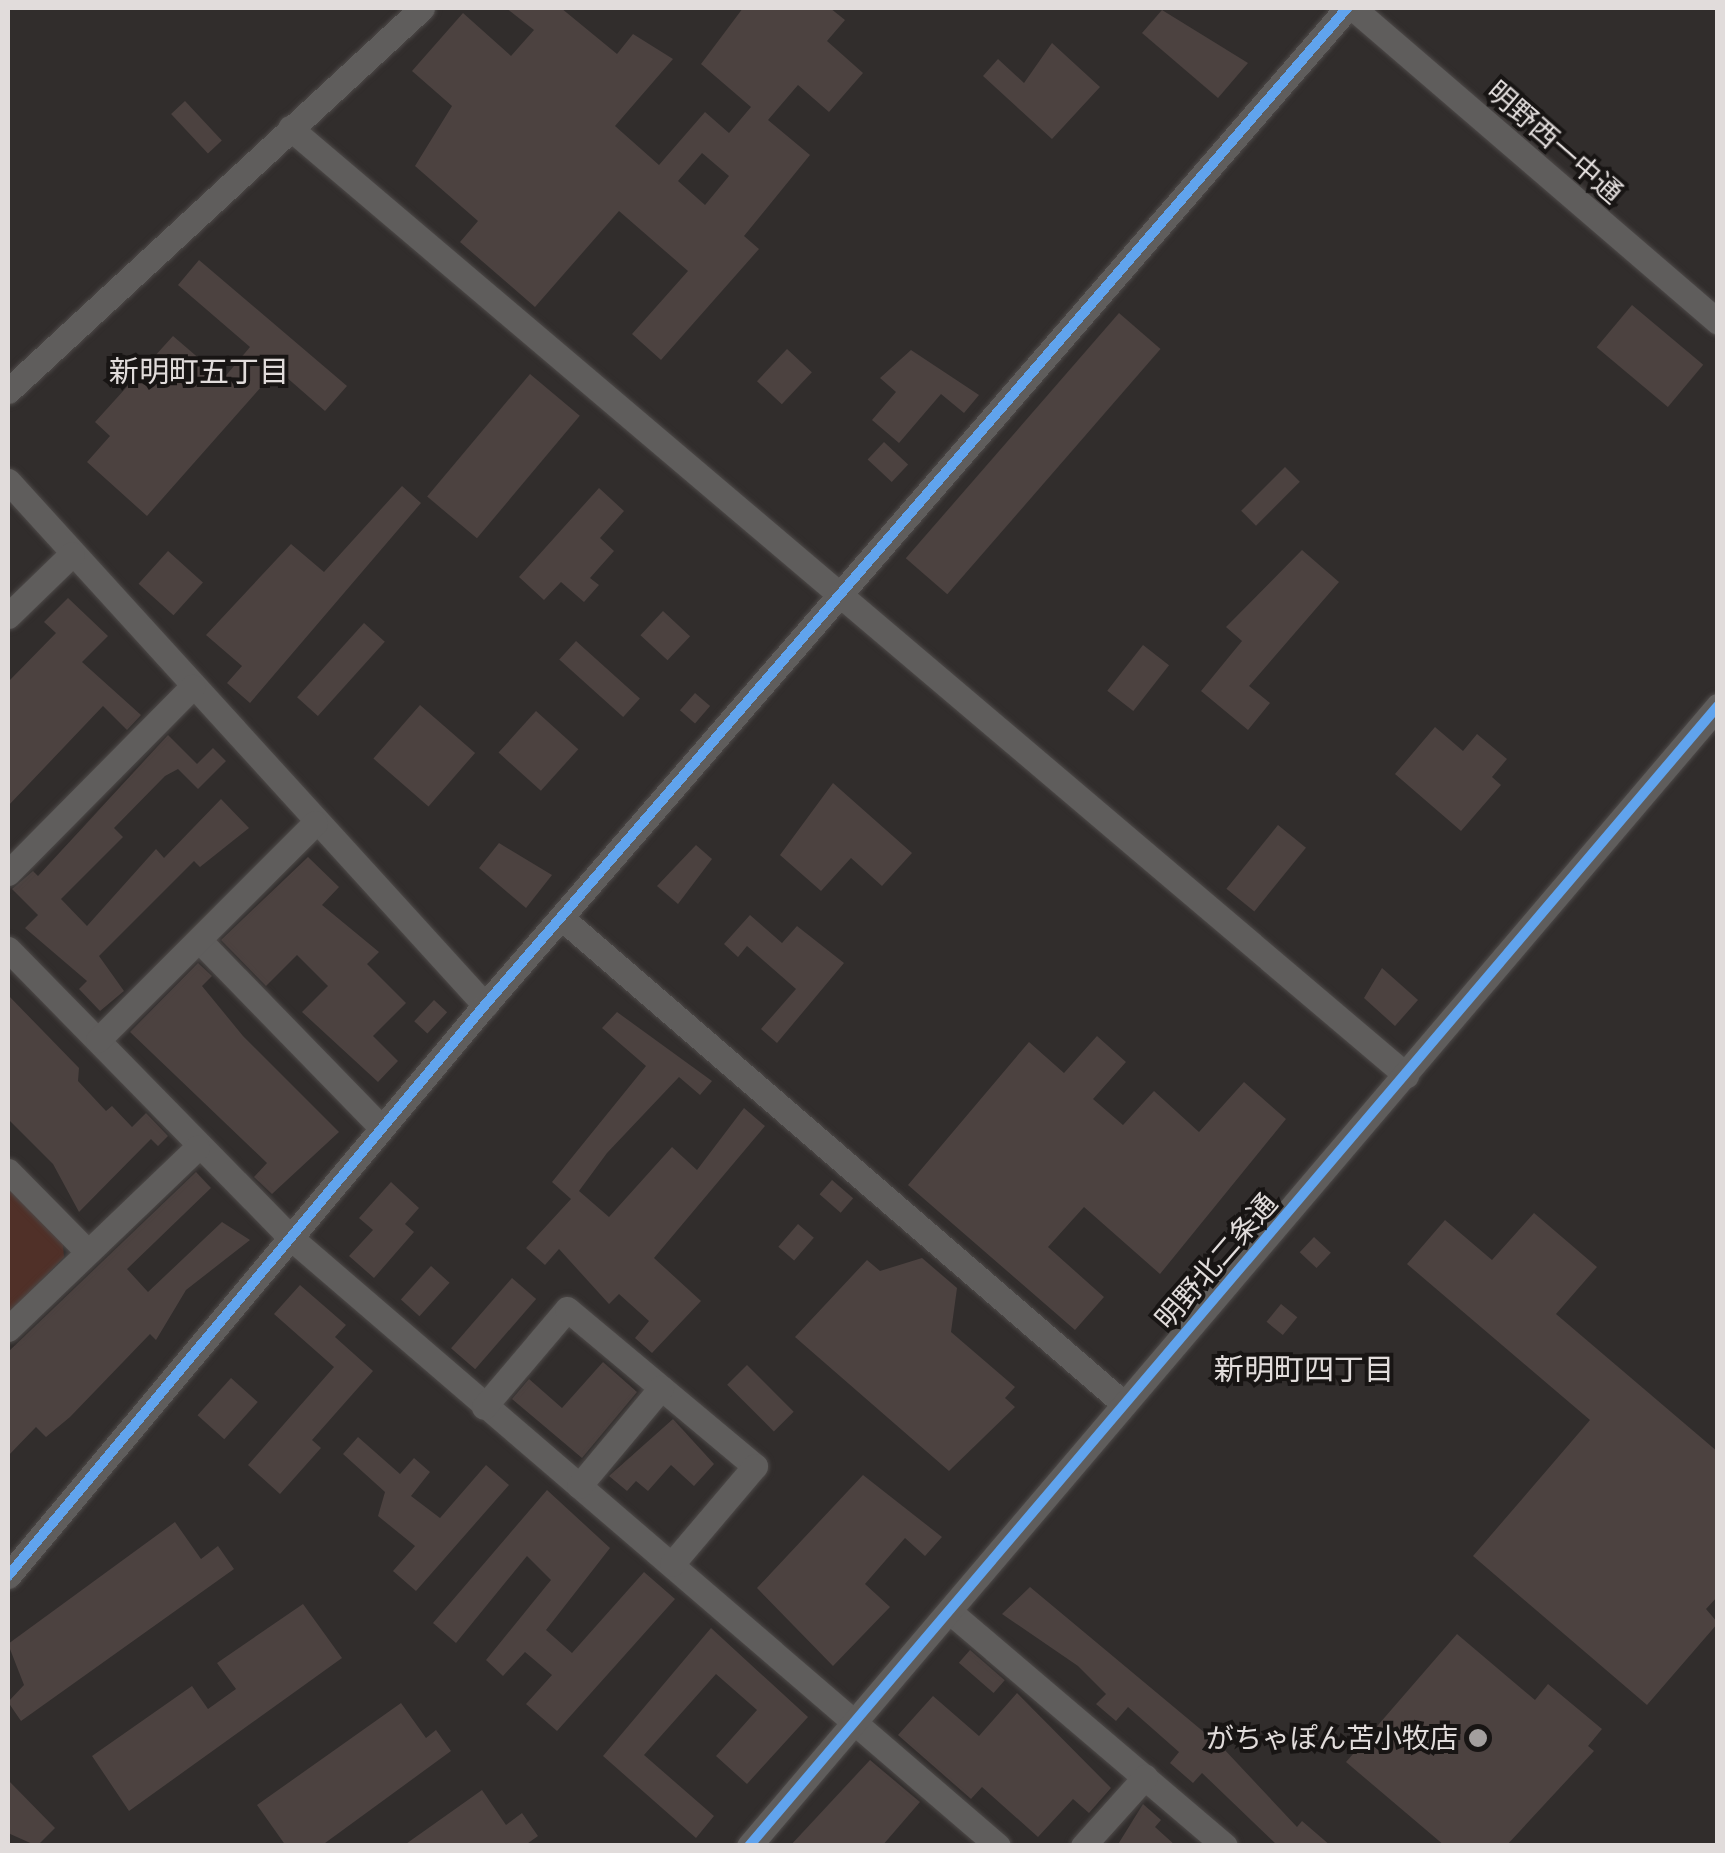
<!DOCTYPE html>
<meta charset="utf-8">
<style>
body{margin:0}
#map{position:relative;width:1725px;height:1853px;overflow:hidden;background:#312d2c;font-family:"IBM Plex Sans","Noto Sans JP",sans-serif}
div>[style]{position:absolute}
.green>*{inset:0;background:#503028}
.building>*{inset:0;background:#4c4240;transform-origin:0 0}
.roads{filter:drop-shadow(0 0 2px #4d4948) drop-shadow(0 0 2px #4d4948)}
.minor>*{height:25px;margin:-12.5px;padding:0 12.5px;transform-origin:12.5px;border-radius:12.5px;background:#5f5d5c}
.cycleway>*{height:10px;margin:-5px;padding:0 5px;transform-origin:5px;border-radius:5px;background:#60a3ed}
.dots>*{width:28px;height:28px;translate:-50% -50%;box-sizing:border-box;border:5px solid #181514;border-radius:50%}
span{translate:-50% -50%;white-space:nowrap;text-align:center;line-height:1.15;-webkit-text-stroke:8px #181514;paint-order:stroke}
.street-label{font-size:28px;color:#e1dcdb}
.poi-label{font-size:28px;color:#e1dcdb}
.right{translate:-100% -50%;text-align:right}
.neighbourhood-label{font-size:30px;color:#e1dcdb}
.frame{position:absolute;inset:0;border:10px solid #e1dcdb;pointer-events:none}
</style>
<div id="map">
<div class="green">
<div style="clip-path:polygon(8px 1187px,63px 1244px,64px 1257px,8px 1314px)"></div>
</div>
<div class="building">
<div style="clip-path:polygon(evenodd,506px 8px,561px 8px,617px 54px,633px 34px,673px 59px,615px 126px,659px 165px,705px 112px,729px 133px,751px 107px,701px 64px,743px 8px,830px 8px,845px 20px,827px 41px,863px 73px,829px 112px,798px 85px,768px 120px,810px 155px,744px 236px,759px 249px,661px 360px,632px 334px,688px 271px,619px 211px,535px 307px,460px 242px,478px 221px,415px 166px,452px 106px,412px 71px,463px 13px,511px 56px,534px 30px,506px 8px,702px 153px,729px 176px,705px 205px,678px 181px,702px 153px)"></div>
<div style="clip-path:polygon(1162px 10px,1248px 63px,1218px 98px,1142px 33px)"></div>
<div style="clip-path:polygon(1052px 43px,1100px 87px,1052px 139px,983px 76px,998px 59px,1024px 83px)"></div>
<div style="left:185px;top:101px;width:54px;height:19px;rotate:47deg"></div>
<div style="clip-path:polygon(199px 260px,347px 386px,325px 411px,277px 369px,147px 516px,87px 462px,110px 436px,95px 422px,173px 336px,223px 379px,250px 347px,178px 285px)"></div>
<div style="left:1632px;top:305px;width:93px;height:55px;rotate:40deg"></div>
<div style="left:1119px;top:313px;width:55px;height:325px;rotate:41deg"></div>
<div style="left:787px;top:349px;width:34px;height:44px;rotate:43deg"></div>
<div style="clip-path:polygon(911px 350px,979px 395px,964px 413px,941px 394px,899px 443px,872px 420px,896px 392px,880px 378px)"></div>
<div style="left:530px;top:374px;width:65px;height:160px;rotate:40deg"></div>
<div style="left:884px;top:442px;width:33px;height:24px;rotate:43deg"></div>
<div style="left:1285px;top:467px;width:21px;height:62px;rotate:45deg"></div>
<div style="clip-path:polygon(402px 486px,421px 503px,250px 703px,227px 683px,242px 666px,206px 635px,291px 544px,324px 572px)"></div>
<div style="clip-path:polygon(599px 488px,624px 511px,600px 538px,614px 551px,590px 578px,599px 585px,584px 602px,561px 582px,544px 600px,519px 577px)"></div>
<div style="clip-path:polygon(1302px 550px,1339px 582px,1249px 686px,1270px 703px,1248px 730px,1201px 691px,1242px 641px,1226px 627px)"></div>
<div style="left:168px;top:551px;width:47px;height:44px;rotate:42deg"></div>
<div style="clip-path:polygon(68px 598px,108px 636px,82px 662px,141px 715px,127px 730px,103px 706px,8px 806px,8px 682px,56px 633px,44px 622px)"></div>
<div style="left:663px;top:611px;width:37px;height:33px;rotate:43deg"></div>
<div style="left:364px;top:623px;width:28px;height:100px;rotate:42deg"></div>
<div style="left:576px;top:641px;width:86px;height:25px;rotate:42deg"></div>
<div style="left:1143px;top:645px;width:33px;height:58px;rotate:38deg"></div>
<div style="left:695px;top:693px;width:20px;height:23px;rotate:41deg"></div>
<div style="left:420px;top:705px;width:73px;height:71px;rotate:41deg"></div>
<div style="left:536px;top:711px;width:57px;height:56px;rotate:42deg"></div>
<div style="clip-path:polygon(1435px 727px,1463px 751px,1477px 734px,1507px 759px,1492px 777px,1501px 785px,1461px 831px,1395px 774px)"></div>
<div style="clip-path:polygon(168px 735px,197px 764px,213px 748px,226px 761px,198px 789px,178px 769px,165px 776px,114px 828px,123px 837px,61px 899px,87px 926px,156px 849px,164px 858px,221px 799px,249px 828px,200px 867px,194px 861px,99px 956px,124px 991px,100px 1011px,79px 989px,87px 981px,25px 928px,38px 915px,12px 889px,33px 871px,38px 876px)"></div>
<div style="clip-path:polygon(833px 783px,912px 853px,882px 886px,851px 858px,821px 891px,780px 855px)"></div>
<div style="left:1278px;top:825px;width:36px;height:82px;rotate:39deg"></div>
<div style="clip-path:polygon(499px 843px,552px 875px,526px 908px,479px 868px)"></div>
<div style="clip-path:polygon(696px 845px,712px 859px,678px 904px,657px 886px)"></div>
<div style="clip-path:polygon(308px 857px,339px 887px,322px 905px,379px 952px,367px 964px,406px 1003px,373px 1036px,398px 1061px,378px 1082px,302px 1012px,328px 986px,297px 955px,266px 986px,221px 940px)"></div>
<div style="clip-path:polygon(750px 915px,782px 943px,797px 926px,844px 963px,777px 1043px,761px 1029px,796px 989px,747px 946px,738px 957px,724px 944px)"></div>
<div style="clip-path:polygon(198px 963px,212px 976px,202px 986px,243px 1036px,339px 1132px,272px 1194px,254px 1177px,267px 1163px,130px 1032px)"></div>
<div style="clip-path:polygon(1382px 968px,1418px 1000px,1395px 1026px,1364px 998px)"></div>
<div style="clip-path:polygon(8px 995px,79px 1068px,78px 1081px,106px 1111px,112px 1106px,132px 1127px,146px 1113px,168px 1136px,158px 1146px,151px 1139px,79px 1212px,53px 1164px,8px 1119px)"></div>
<div style="left:434px;top:1000px;width:18px;height:29px;rotate:43deg"></div>
<div style="clip-path:polygon(617px 1012px,712px 1081px,700px 1095px,679px 1077px,607px 1153px,579px 1191px,609px 1217px,672px 1147px,697px 1170px,744px 1108px,765px 1126px,654px 1258px,701px 1301px,652px 1353px,635px 1338px,649px 1321px,619px 1294px,609px 1304px,559px 1249px,545px 1265px,526px 1248px,571px 1199px,552px 1182px,646px 1066px,602px 1028px)"></div>
<div style="clip-path:polygon(1097px 1036px,1126px 1062px,1093px 1099px,1123px 1125px,1154px 1091px,1199px 1132px,1244px 1082px,1286px 1119px,1160px 1274px,1084px 1207px,1048px 1247px,1104px 1297px,1075px 1330px,908px 1185px,1029px 1042px,1064px 1073px)"></div>
<div style="clip-path:polygon(196px 1172px,211px 1188px,127px 1269px,148px 1292px,222px 1222px,250px 1240px,186px 1290px,156px 1340px,150px 1334px,70px 1417px,46px 1437px,36px 1427px,8px 1456px,8px 1352px)"></div>
<div style="left:832px;top:1180px;width:28px;height:19px;rotate:41deg"></div>
<div style="clip-path:polygon(391px 1182px,419px 1208px,405px 1224px,414px 1232px,374px 1278px,349px 1256px,373px 1230px,359px 1218px)"></div>
<div style="clip-path:polygon(1534px 1213px,1597px 1267px,1556px 1314px,1718px 1452px,1718px 1596px,1706px 1609px,1718px 1623px,1647px 1705px,1473px 1556px,1590px 1420px,1407px 1264px,1445px 1220px,1492px 1260px)"></div>
<div style="left:798px;top:1224px;width:21px;height:30px;rotate:41deg"></div>
<div style="left:1314px;top:1237px;width:23px;height:21px;rotate:43deg"></div>
<div style="clip-path:polygon(922px 1258px,957px 1288px,951px 1332px,1015px 1387px,1005px 1398px,1015px 1407px,949px 1471px,795px 1337px,867px 1260px,880px 1271px)"></div>
<div style="left:431px;top:1266px;width:25px;height:45px;rotate:42deg"></div>
<div style="left:512px;top:1278px;width:32px;height:93px;rotate:41deg"></div>
<div style="clip-path:polygon(300px 1285px,346px 1325px,335px 1337px,373px 1371px,312px 1440px,321px 1448px,280px 1494px,248px 1465px,334px 1367px,274px 1314px)"></div>
<div style="left:1281px;top:1304px;width:21px;height:23px;rotate:39deg"></div>
<div style="clip-path:polygon(603px 1362px,637px 1392px,582px 1458px,512px 1399px,529px 1379px,562px 1408px)"></div>
<div style="left:747px;top:1365px;width:66px;height:28px;rotate:45deg"></div>
<div style="left:231px;top:1378px;width:36px;height:50px;rotate:42deg"></div>
<div style="clip-path:polygon(673px 1419px,714px 1464px,694px 1486px,671px 1465px,648px 1491px,636px 1481px,627px 1491px,609px 1476px)"></div>
<div style="clip-path:polygon(358px 1437px,400px 1474px,414px 1458px,430px 1472px,411px 1496px,440px 1518px,486px 1465px,509px 1485px,416px 1591px,393px 1571px,415px 1546px,378px 1516px,385px 1492px,343px 1454px)"></div>
<div style="clip-path:polygon(863px 1475px,942px 1537px,925px 1556px,905px 1538px,865px 1584px,890px 1607px,833px 1666px,757px 1588px)"></div>
<div style="clip-path:polygon(547px 1490px,610px 1548px,546px 1630px,572px 1653px,644px 1572px,675px 1599px,557px 1731px,526px 1704px,552px 1675px,525px 1652px,503px 1676px,486px 1660px,551px 1580px,527px 1556px,456px 1643px,433px 1623px)"></div>
<div style="clip-path:polygon(175px 1522px,201px 1559px,218px 1546px,234px 1569px,21px 1721px,8px 1702px,24px 1685px,8px 1644px)"></div>
<div style="clip-path:polygon(1030px 1587px,1223px 1748px,1297px 1827px,1302px 1821px,1331px 1846px,1278px 1846px,1202px 1773px,1193px 1783px,1170px 1763px,1179px 1752px,1128px 1707px,1116px 1721px,1096px 1704px,1106px 1694px,1078px 1666px,1002px 1614px)"></div>
<div style="clip-path:polygon(303px 1604px,342px 1658px,129px 1811px,92px 1756px,192px 1686px,208px 1709px,236px 1689px,217px 1663px)"></div>
<div style="clip-path:polygon(711px 1628px,808px 1717px,747px 1784px,716px 1756px,757px 1710px,716px 1674px,644px 1755px,714px 1816px,696px 1838px,603px 1756px)"></div>
<div style="clip-path:polygon(1457px 1634px,1535px 1700px,1548px 1684px,1602px 1729px,1588px 1746px,1594px 1751px,1506px 1846px,1445px 1846px,1346px 1762px)"></div>
<div style="left:970px;top:1650px;width:46px;height:17px;rotate:41deg"></div>
<div style="clip-path:polygon(1017px 1693px,1111px 1788px,1089px 1813px,1073px 1799px,1038px 1837px,982px 1787px,971px 1799px,898px 1735px,933px 1696px,979px 1736px)"></div>
<div style="clip-path:polygon(401px 1703px,426px 1738px,436px 1730px,451px 1751px,321px 1846px,286px 1846px,257px 1805px)"></div>
<div style="clip-path:polygon(870px 1760px,920px 1802px,882px 1846px,790px 1846px)"></div>
<div style="clip-path:polygon(8px 1780px,55px 1828px,37px 1846px,8px 1833px)"></div>
<div style="clip-path:polygon(482px 1790px,506px 1825px,522px 1813px,538px 1836px,524px 1846px,403px 1846px)"></div>
<div style="clip-path:polygon(1143px 1804px,1161px 1820px,1155px 1827px,1176px 1846px,1117px 1846px)"></div>
</div>
<div class="roads">
<div class="minor">
<div style="left:1353px;top:8px;width:481px;rotate:40.7deg"></div>
<div style="left:290px;top:128px;width:1464px;rotate:40.32deg"></div>
<div style="left:8px;top:391px;width:564px;rotate:-42.77deg"></div>
<div style="left:8px;top:481px;width:709px;rotate:47.69deg"></div>
<div style="left:8px;top:616px;width:89px;rotate:-44.1deg"></div>
<div style="left:8px;top:873px;width:262px;rotate:-45.3deg"></div>
<div style="left:564px;top:920px;width:739px;rotate:40.83deg"></div>
<div style="left:199px;top:940px;width:261px;rotate:45.8deg"></div>
<div style="left:8px;top:949px;width:404px;rotate:45.6deg"></div>
<div style="left:291px;top:1238px;width:932px;rotate:40.69deg"></div>
<div style="left:98px;top:1040px;width:307px;rotate:-45deg"></div>
<div style="left:8px;top:1171px;width:112px;rotate:45.4deg"></div>
<div style="left:8px;top:1329px;width:262px;rotate:-43.8deg"></div>
<div style="left:484px;top:1407px;width:128px;rotate:-49.7deg"></div>
<div style="left:567px;top:1309px;width:245px;rotate:39.9deg"></div>
<div style="left:755px;top:1466px;width:128px;rotate:130.3deg"></div>
<div style="left:579px;top:1486px;width:128px;rotate:-50.1deg"></div>
<div style="left:8px;top:1576px;width:744px;rotate:-50.13deg"></div>
<div style="left:485px;top:1005px;width:1318px;rotate:-49.15deg"></div>
<div style="left:949px;top:1611px;width:362px;rotate:40.4deg"></div>
<div style="left:749px;top:1846px;width:1496px;rotate:-49.64deg"></div>
<div style="left:1083px;top:1846px;width:93px;rotate:-48.1deg"></div>
</div>
</div>
<div class="cycleway">
<div style="left:8px;top:1576px;width:744px;rotate:-50.13deg"></div>
<div style="left:485px;top:1005px;width:1318px;rotate:-49.15deg"></div>
<div style="left:749px;top:1846px;width:1496px;rotate:-49.64deg"></div>
</div>
<div class="dots">
<div style="left:1478px;top:1738px;background:#a39f9e"></div>
</div>
<div class="street-label">
<span style="left:1555px;top:142px;rotate:41deg">明野西一中通</span>
<span style="left:1216px;top:1261px;rotate:-49deg">明野北二条通</span>
</div>
<div class="poi-label">
<span class="right" style="left:1458px;top:1738px">がちゃぽん苫小牧店</span>
</div>
<div class="neighbourhood-label">
<span style="left:199px;top:371px">新明町五丁目</span>
<span style="left:1304px;top:1369px">新明町四丁目</span>
</div>
<div class="frame"></div>
</div>
